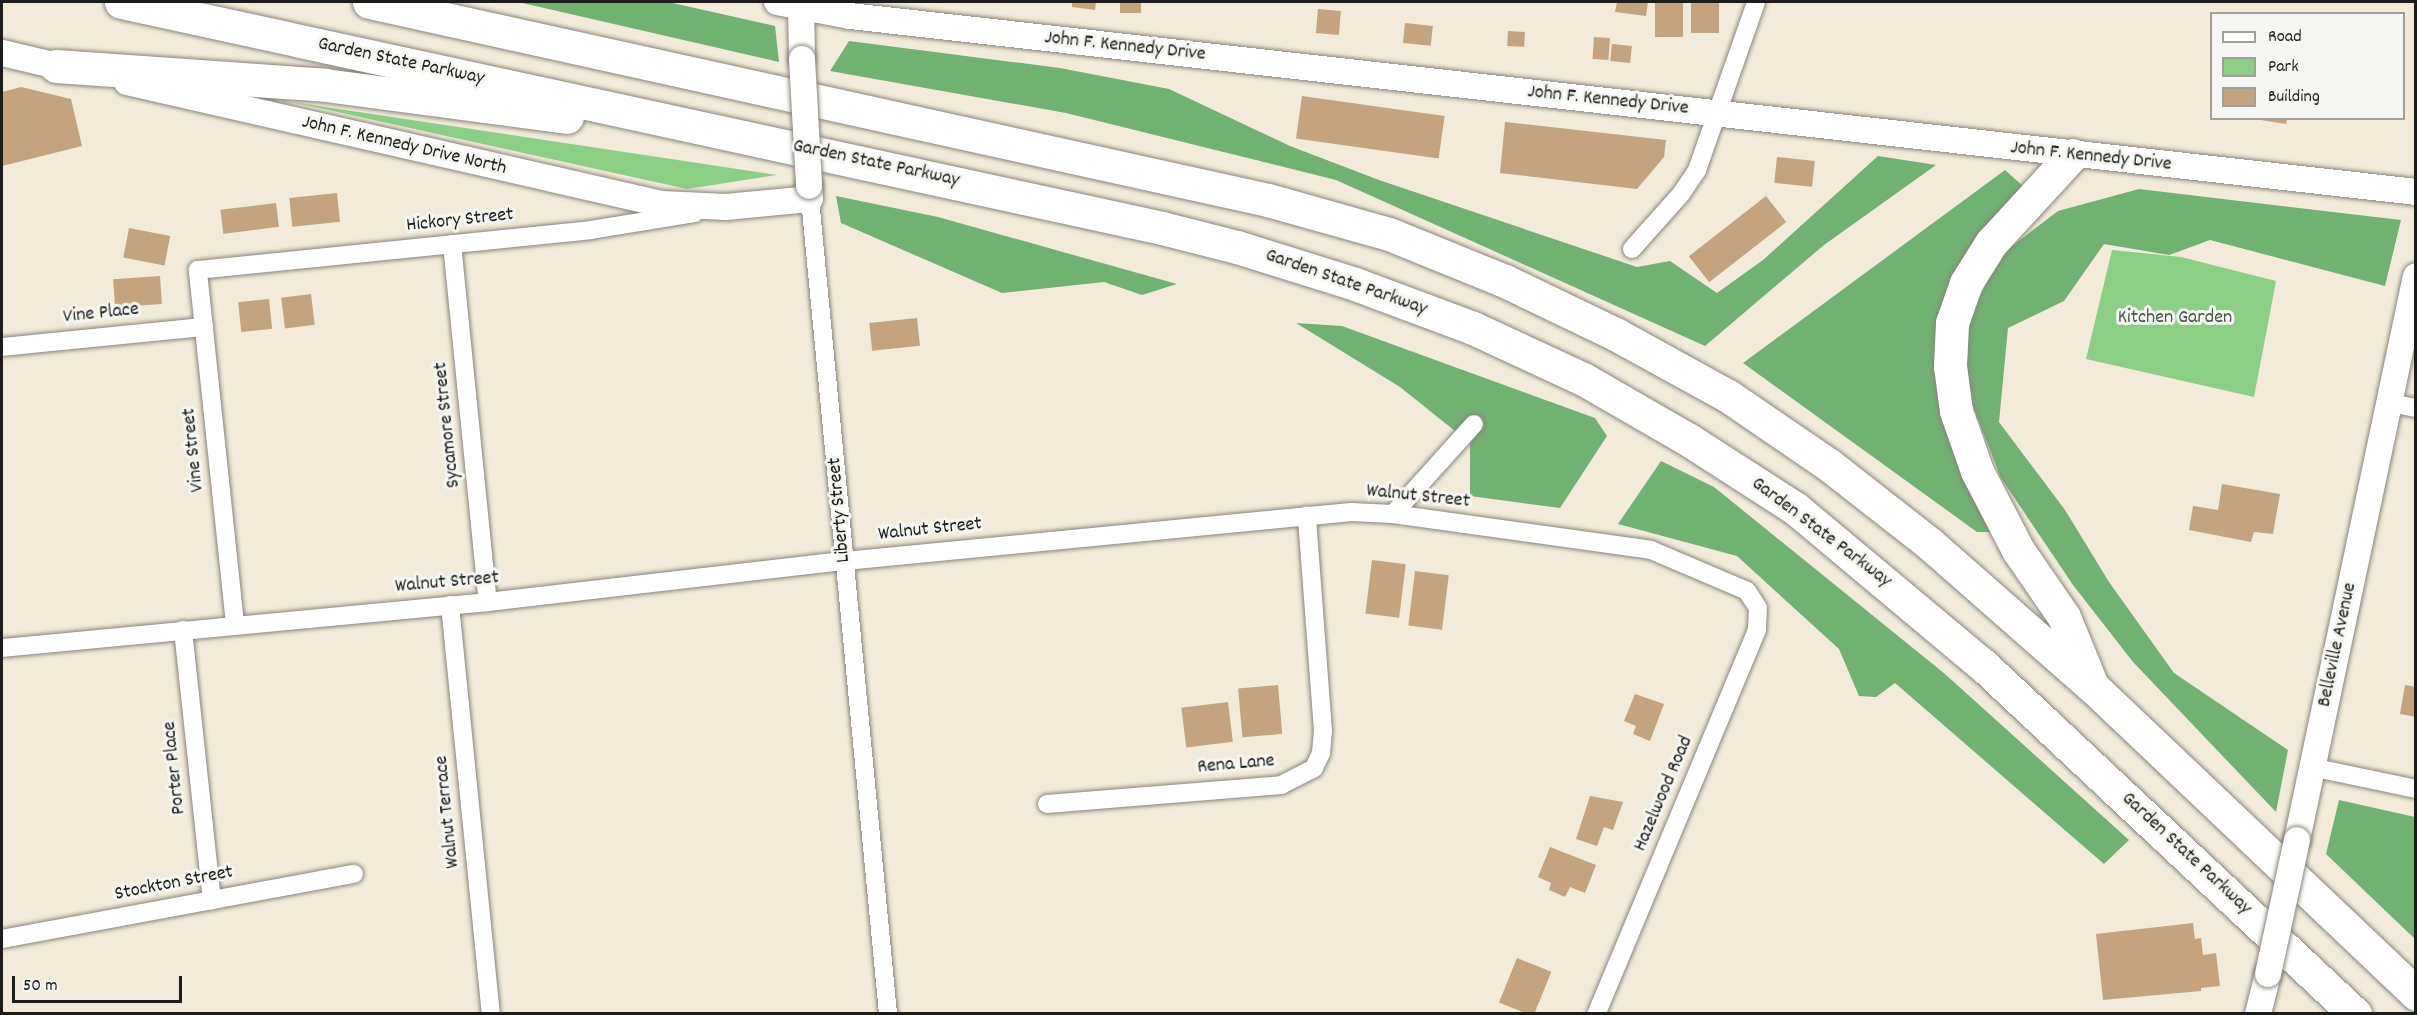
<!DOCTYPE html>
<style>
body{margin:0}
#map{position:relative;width:2417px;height:1015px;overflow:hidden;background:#f2ebda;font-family:Dekko,sans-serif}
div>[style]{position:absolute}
.green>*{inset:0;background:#8cce85}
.forest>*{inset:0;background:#71b172}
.building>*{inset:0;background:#c3a47e;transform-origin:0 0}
.roads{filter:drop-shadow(0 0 2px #87847b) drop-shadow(0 0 2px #87847b)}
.minor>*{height:18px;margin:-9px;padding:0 9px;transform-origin:9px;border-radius:9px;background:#fff}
.secondary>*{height:26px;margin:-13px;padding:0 13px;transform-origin:13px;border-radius:13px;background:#fff}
.motorway>*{height:33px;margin:-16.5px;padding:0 16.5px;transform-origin:16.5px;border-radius:16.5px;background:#fff}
.bridges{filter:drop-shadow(0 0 2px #87847b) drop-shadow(0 0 2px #87847b)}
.secondary-bridge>*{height:26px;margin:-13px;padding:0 13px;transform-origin:13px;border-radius:13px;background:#fff}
span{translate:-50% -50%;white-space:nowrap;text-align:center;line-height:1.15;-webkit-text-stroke:6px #f6f6f2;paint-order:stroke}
.street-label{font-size:20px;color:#1c1c1c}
.park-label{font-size:20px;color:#435a41}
.frame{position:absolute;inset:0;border:3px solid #1c1c1c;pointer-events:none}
.legend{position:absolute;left:2210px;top:12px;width:195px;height:108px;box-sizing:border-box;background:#f6f6f2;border:2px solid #9f9f9c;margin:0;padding:8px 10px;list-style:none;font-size:18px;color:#1c1c1c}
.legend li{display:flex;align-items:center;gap:12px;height:30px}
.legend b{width:30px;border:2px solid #9f9f9c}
.scale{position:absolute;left:12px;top:976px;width:170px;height:27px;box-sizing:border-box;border:3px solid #1c1c1c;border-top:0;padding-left:8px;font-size:18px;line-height:21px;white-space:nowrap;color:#1c1c1c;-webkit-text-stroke:4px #f6f6f2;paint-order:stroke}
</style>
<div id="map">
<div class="green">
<div style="clip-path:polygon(292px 102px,777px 175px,687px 189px)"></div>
<div style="clip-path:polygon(2112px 250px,2181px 257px,2276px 281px,2254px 397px,2086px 359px)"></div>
</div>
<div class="forest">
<div style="clip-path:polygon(518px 2px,668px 2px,775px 26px,779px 62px)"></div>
<div style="clip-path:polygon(849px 41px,1060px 68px,1169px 89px,1290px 146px,1379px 180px,1637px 267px,1670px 261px,1717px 293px,1763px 260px,1878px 156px,1936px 165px,1824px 245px,1705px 346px,1336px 180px,1066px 113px,830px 71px)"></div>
<div style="clip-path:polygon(2005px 170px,2024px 187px,1940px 322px,1996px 532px,1977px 532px,1743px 363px)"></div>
<div style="clip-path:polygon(2139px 189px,2401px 220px,2385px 286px,2210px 240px,2169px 255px,2104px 244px,2064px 301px,2008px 328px,1999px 422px,2065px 510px,2109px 582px,2174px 673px,2288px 750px,2276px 812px,2133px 662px,2073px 585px,2001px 478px,1965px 386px,1970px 318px,1999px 256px,2058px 211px)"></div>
<div style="clip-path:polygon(836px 196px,938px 217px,1177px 284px,1142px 295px,1104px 282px,1002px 293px,841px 223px)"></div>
<div style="clip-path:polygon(1296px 323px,1342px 326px,1595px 418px,1607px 436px,1560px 508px,1470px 496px,1470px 443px,1400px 387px)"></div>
<div style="clip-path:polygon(1661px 461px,1714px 487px,1945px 674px,2129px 840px,2104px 864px,1895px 683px,1876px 697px,1859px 696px,1839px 649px,1737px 556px,1618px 524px)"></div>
<div style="clip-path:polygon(2339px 800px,2415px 817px,2415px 939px,2326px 854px)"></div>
</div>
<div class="building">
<div style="clip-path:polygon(1072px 2px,1096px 2px,1095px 10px,1072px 7px)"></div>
<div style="left:1120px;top:2px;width:21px;height:11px"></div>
<div style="clip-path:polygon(1617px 2px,1648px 2px,1646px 16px,1615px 12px)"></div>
<div style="left:1655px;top:2px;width:28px;height:35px"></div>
<div style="left:1691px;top:2px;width:28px;height:31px"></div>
<div style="left:1318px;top:9px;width:23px;height:24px;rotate:5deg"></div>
<div style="left:1405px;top:23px;width:28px;height:20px;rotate:6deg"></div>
<div style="left:1508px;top:31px;width:17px;height:15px;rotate:3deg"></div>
<div style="left:1594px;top:37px;width:16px;height:22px;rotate:4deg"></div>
<div style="left:1612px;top:44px;width:20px;height:17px;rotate:6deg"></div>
<div style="clip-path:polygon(21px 87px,71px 99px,82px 146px,2px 166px,2px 92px)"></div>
<div style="left:1302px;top:96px;width:144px;height:43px;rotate:8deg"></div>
<div style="clip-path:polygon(2248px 118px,2287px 118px,2286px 124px)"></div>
<div style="clip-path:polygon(1505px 122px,1666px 140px,1664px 157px,1637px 189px,1500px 173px)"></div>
<div style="left:1777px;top:157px;width:38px;height:26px;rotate:6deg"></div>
<div style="left:337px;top:193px;width:29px;height:48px;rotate:84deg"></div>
<div style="left:1766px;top:196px;width:33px;height:98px;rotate:52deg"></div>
<div style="left:276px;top:203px;width:24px;height:56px;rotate:83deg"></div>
<div style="left:129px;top:228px;width:42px;height:30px;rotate:11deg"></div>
<div style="left:160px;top:276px;width:28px;height:47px;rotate:86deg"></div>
<div style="left:311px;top:294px;width:31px;height:30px;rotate:83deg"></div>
<div style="left:269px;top:299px;width:30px;height:31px;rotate:84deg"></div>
<div style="left:917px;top:318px;width:28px;height:48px;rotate:84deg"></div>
<div style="clip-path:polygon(2222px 484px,2280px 494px,2273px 534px,2254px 532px,2251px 542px,2189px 530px,2193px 506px,2218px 510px)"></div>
<div style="left:1372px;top:560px;width:34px;height:54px;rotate:7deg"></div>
<div style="left:1415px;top:571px;width:34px;height:55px;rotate:7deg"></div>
<div style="left:1278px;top:685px;width:49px;height:40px;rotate:85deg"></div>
<div style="clip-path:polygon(2405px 685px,2416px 687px,2416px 717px,2400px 714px)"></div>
<div style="clip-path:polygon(1635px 694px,1664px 704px,1650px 741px,1633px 734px,1636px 726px,1624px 721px)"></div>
<div style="left:1228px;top:702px;width:40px;height:47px;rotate:83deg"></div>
<div style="clip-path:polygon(1590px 796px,1623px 802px,1613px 830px,1604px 827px,1597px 846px,1576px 839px)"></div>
<div style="clip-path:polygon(1550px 847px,1596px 865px,1585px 893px,1570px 887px,1565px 897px,1549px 890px,1551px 883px,1538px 877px)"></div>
<div style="clip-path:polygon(2193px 923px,2195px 939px,2201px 938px,2203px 955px,2216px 953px,2220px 986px,2201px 988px,2201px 991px,2103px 1000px,2096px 934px)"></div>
<div style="left:1517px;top:958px;width:37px;height:48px;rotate:22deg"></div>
</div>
<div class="roads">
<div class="minor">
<div style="left:810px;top:199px;width:819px;rotate:84.53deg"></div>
<div style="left:452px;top:244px;width:360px;rotate:84.3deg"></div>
<div style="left:1632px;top:249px;width:74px;rotate:-48.3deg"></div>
<div style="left:1681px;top:194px;width:29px;rotate:-56deg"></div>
<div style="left:1697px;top:170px;width:178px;rotate:-70.6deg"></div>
<div style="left:2px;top:347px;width:203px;rotate:-5.7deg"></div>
<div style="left:2390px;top:403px;width:26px;rotate:11deg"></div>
<div style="left:1393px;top:514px;width:121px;rotate:-48deg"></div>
<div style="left:450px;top:605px;width:411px;rotate:84.3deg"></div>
<div style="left:235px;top:624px;width:356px;rotate:-96deg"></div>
<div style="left:198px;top:270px;width:395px;rotate:-5.8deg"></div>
<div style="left:591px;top:230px;width:105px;rotate:-9.3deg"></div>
<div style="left:183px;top:630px;width:272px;rotate:83.9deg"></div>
<div style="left:2px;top:648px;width:488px;rotate:-5.4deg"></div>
<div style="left:488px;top:602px;width:359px;rotate:-6.6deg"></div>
<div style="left:845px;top:561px;width:508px;rotate:-5.53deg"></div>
<div style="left:1351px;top:512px;width:42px;rotate:2.7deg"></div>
<div style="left:1393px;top:514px;width:260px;rotate:7.9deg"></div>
<div style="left:1651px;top:550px;width:104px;rotate:23.1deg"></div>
<div style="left:1747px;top:591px;width:20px;rotate:57deg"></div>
<div style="left:1758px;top:608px;width:22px;rotate:93deg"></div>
<div style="left:1757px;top:630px;width:416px;rotate:112.7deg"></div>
<div style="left:2311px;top:767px;width:107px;rotate:11.8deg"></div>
<div style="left:1047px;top:804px;width:235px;rotate:-4.6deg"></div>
<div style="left:1281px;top:785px;width:37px;rotate:-27deg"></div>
<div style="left:1314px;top:768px;width:17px;rotate:-65deg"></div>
<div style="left:1321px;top:753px;width:22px;rotate:-85deg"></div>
<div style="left:1323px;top:731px;width:216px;rotate:-94.3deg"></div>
<div style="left:2px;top:939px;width:358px;rotate:-10.5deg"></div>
</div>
<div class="secondary">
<div style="left:777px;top:2px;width:74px;rotate:10.9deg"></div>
<div style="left:850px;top:16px;width:1576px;rotate:6.41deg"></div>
<div style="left:801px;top:6px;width:53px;rotate:88.9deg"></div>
<div style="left:2px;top:53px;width:74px;rotate:13.3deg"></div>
<div style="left:127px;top:82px;width:549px;rotate:12.85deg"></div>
<div style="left:662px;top:204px;width:64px;rotate:2.7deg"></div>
<div style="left:726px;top:207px;width:84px;rotate:-5.4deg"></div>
<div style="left:810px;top:199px;width:13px;rotate:-94deg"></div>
<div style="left:2297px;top:840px;width:576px;rotate:-78.09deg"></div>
<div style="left:2258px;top:1014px;width:41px;rotate:-76deg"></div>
</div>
<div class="motorway">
<div style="left:121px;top:2px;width:1065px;rotate:12.25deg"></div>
<div style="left:1162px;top:228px;width:77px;rotate:14.2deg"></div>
<div style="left:1237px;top:247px;width:124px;rotate:17.4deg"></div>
<div style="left:1355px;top:284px;width:126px;rotate:20.4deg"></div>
<div style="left:1473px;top:328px;width:123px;rotate:24.9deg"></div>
<div style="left:1585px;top:380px;width:120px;rotate:30deg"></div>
<div style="left:1689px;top:440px;width:127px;rotate:32.8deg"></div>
<div style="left:1796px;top:509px;width:245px;rotate:39.9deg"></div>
<div style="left:1984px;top:666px;width:509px;rotate:43.17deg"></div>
<div style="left:369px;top:2px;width:921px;rotate:12.42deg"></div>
<div style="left:1268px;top:200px;width:126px;rotate:15.7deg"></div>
<div style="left:1389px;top:234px;width:125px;rotate:22.1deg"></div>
<div style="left:1505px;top:281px;width:124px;rotate:25.7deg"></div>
<div style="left:1617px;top:335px;width:127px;rotate:28.8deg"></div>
<div style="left:1728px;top:396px;width:122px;rotate:34.3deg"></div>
<div style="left:1829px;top:465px;width:128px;rotate:38deg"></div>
<div style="left:1930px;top:544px;width:217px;rotate:41.3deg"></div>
<div style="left:2093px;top:687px;width:446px;rotate:43.5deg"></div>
<div style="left:56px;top:66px;width:270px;rotate:4deg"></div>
<div style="left:325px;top:85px;width:244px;rotate:7.5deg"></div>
<div style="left:2072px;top:155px;width:120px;rotate:132.6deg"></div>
<div style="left:1991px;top:243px;width:47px;rotate:122deg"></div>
<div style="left:1966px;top:283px;width:42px;rotate:109.3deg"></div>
<div style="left:1952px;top:323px;width:43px;rotate:92.7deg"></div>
<div style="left:1950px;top:366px;width:45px;rotate:82.4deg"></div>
<div style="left:1956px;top:411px;width:64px;rotate:70.7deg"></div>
<div style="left:1977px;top:471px;width:89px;rotate:62.6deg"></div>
<div style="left:2018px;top:550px;width:81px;rotate:55.5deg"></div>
<div style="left:2064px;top:617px;width:71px;rotate:67.8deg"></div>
</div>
</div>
<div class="bridges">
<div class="secondary-bridge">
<div style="left:802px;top:59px;width:127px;rotate:86.8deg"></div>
<div style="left:2268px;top:974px;width:137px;rotate:-77.8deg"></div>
</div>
</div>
<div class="street-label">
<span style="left:1125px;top:47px;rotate:6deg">John F. Kennedy Drive</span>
<span style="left:401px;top:62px;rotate:12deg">Garden State Parkway</span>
<span style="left:1608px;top:101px;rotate:6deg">John F. Kennedy Drive</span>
<span style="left:404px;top:146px;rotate:13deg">John F. Kennedy Drive North</span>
<span style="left:2091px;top:157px;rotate:6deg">John F. Kennedy Drive</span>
<span style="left:876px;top:164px;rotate:12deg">Garden State Parkway</span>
<span style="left:460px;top:221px;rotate:-6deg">Hickory Street</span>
<span style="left:1346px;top:283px;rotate:19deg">Garden State Parkway</span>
<span style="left:101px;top:314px;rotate:-6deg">Vine Place</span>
<span style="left:448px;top:425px;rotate:-96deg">Sycamore Street</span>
<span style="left:194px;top:450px;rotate:-96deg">Vine Street</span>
<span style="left:1418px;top:497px;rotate:6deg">Walnut Street</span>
<span style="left:840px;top:510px;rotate:-95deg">Liberty Street</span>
<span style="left:930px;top:530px;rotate:-6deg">Walnut Street</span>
<span style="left:1821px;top:533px;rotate:37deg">Garden State Parkway</span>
<span style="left:447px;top:583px;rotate:-5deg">Walnut Street</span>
<span style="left:2338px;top:645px;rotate:-78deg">Belleville Avenue</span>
<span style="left:1236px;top:765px;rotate:-5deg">Rena Lane</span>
<span style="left:175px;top:768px;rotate:-96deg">Porter Place</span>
<span style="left:1664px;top:794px;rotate:-67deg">Hazelwood Road</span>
<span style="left:448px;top:812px;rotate:-96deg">Walnut Terrace</span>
<span style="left:2186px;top:854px;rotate:43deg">Garden State Parkway</span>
<span style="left:174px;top:884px;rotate:-11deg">Stockton Street</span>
</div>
<div class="park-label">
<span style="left:2175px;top:318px">Kitchen Garden</span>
</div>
<div class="frame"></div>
<ul class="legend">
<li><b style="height:8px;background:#fff"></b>Road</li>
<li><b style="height:16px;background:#8cce85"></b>Park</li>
<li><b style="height:16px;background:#c3a47e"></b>Building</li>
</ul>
<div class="scale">50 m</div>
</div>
